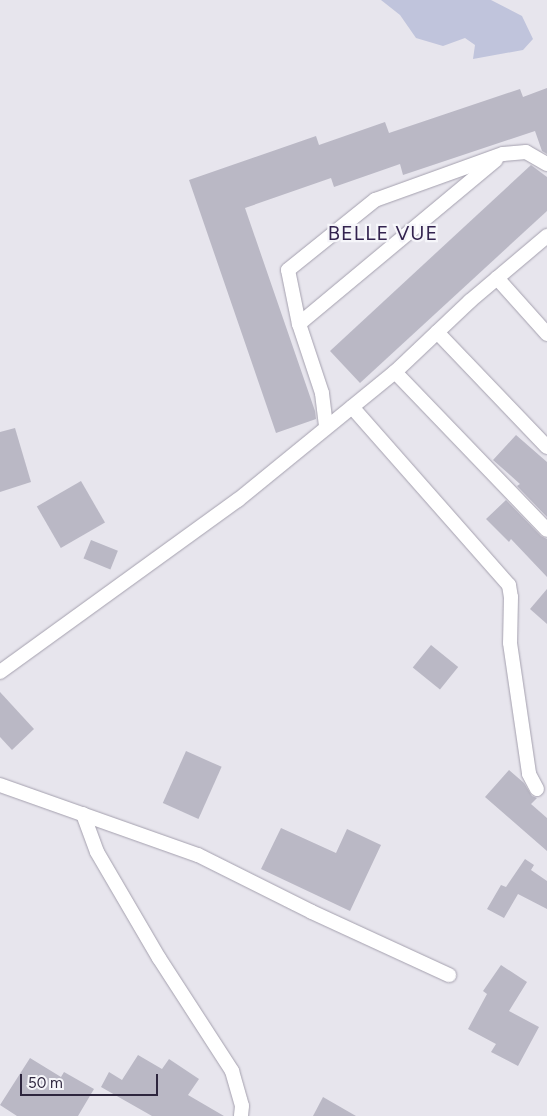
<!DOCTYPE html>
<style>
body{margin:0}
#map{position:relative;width:547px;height:1116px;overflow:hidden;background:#e7e5ed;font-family:Figtree,sans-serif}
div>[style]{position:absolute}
.green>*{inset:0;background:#c0c4dc}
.building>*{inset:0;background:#bab8c5;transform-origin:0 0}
.roads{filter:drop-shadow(0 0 1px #a4a0ae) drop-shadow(0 0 1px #a4a0ae)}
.minor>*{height:14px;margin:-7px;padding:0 7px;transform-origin:7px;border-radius:7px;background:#fff}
.tertiary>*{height:14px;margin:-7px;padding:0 7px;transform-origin:7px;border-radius:7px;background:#fff}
.secondary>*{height:14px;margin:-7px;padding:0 7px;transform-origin:7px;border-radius:7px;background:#fff}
span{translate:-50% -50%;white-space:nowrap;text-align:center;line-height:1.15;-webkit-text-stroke:4.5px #f6f6fa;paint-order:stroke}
.quarter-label{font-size:20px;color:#33234f;letter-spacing:1px}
.scale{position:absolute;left:20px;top:1074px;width:138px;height:22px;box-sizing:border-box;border:2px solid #2e263e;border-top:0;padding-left:6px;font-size:15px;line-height:18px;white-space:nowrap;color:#2e263e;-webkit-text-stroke:4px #f6f6fa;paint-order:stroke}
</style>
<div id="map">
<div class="green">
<div style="clip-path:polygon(381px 0,491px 0,522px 16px,533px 39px,523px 50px,473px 59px,475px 45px,465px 38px,443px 46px,416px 38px,400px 15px)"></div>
</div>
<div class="building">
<div style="clip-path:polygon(547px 88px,547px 154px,542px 151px,535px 131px,403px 175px,400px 164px,334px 187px,331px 178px,245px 208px,315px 411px,316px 419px,276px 433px,189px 180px,316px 136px,319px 145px,385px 122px,389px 133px,520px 89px,523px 97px)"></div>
<div style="clip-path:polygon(531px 165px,547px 177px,547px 211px,360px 383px,330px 351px)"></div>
<div style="clip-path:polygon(15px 428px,31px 482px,0 492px,0 432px)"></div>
<div style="clip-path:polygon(516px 435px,547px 462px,547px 517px,517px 486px,520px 484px,493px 460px)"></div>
<div style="left:81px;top:481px;width:48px;height:51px;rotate:60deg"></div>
<div style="clip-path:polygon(506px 500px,541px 536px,547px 539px,547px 577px,511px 539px,509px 542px,486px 519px)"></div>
<div style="left:91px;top:540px;width:29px;height:20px;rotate:22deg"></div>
<div style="clip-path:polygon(547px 589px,547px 624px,530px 609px)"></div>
<div style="left:431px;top:645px;width:35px;height:29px;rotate:39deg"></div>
<div style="clip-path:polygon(0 692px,34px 729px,12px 750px,0 737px)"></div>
<div style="left:186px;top:751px;width:39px;height:57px;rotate:24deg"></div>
<div style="clip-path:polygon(509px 770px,524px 783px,532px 796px,537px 798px,531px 804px,547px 818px,547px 851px,485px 797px)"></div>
<div style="clip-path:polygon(281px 828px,336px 853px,347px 829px,381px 845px,350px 911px,261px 869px)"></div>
<div style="clip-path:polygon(525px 859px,534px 865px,531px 870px,547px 881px,547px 909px,518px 894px,504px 918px,487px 909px,501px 885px,506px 887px)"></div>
<div style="clip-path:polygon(501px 965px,527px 982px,509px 1011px,539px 1027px,518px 1066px,491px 1052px,496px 1044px,468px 1029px,487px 994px,483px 991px)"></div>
<div style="clip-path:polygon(138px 1055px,162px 1069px,169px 1059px,199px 1079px,188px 1095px,224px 1116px,152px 1116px,101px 1087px,109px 1072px,122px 1080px)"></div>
<div style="clip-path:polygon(30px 1058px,61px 1077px,64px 1072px,94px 1089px,78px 1116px,17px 1116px,0 1105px)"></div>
<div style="clip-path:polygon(323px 1097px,356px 1116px,313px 1116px)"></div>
</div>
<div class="roads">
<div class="minor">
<div style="left:299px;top:324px;width:256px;rotate:-39.8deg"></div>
<div style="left:437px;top:332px;width:159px;rotate:46.3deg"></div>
<div style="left:395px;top:372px;width:219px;rotate:46.1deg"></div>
<div style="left:352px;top:407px;width:237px;rotate:48.6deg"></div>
<div style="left:509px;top:585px;width:12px;rotate:81deg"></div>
<div style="left:511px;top:597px;width:46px;rotate:91.2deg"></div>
<div style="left:510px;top:643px;width:132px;rotate:81.7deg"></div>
<div style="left:529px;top:774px;width:17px;rotate:62deg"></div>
<div style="left:326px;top:426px;width:33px;rotate:-97deg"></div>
<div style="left:322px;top:393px;width:73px;rotate:-108.4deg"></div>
<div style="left:299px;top:324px;width:55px;rotate:-101.5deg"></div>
<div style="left:288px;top:270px;width:112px;rotate:-38.8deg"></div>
<div style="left:375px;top:200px;width:136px;rotate:-19.8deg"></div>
<div style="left:503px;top:154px;width:23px;rotate:-5deg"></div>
<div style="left:526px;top:152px;width:24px;rotate:30deg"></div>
<div style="left:0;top:785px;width:210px;rotate:19.5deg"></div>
<div style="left:198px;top:855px;width:127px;rotate:26.6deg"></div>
<div style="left:312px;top:912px;width:151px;rotate:24.7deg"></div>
<div style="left:83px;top:814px;width:40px;rotate:69.8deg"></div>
<div style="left:97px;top:852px;width:123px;rotate:59.7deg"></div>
<div style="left:159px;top:958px;width:135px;rotate:57.1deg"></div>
<div style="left:232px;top:1071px;width:36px;rotate:74deg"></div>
<div style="left:242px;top:1106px;width:10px;rotate:96deg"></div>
</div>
<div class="tertiary">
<div style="left:497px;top:278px;width:75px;rotate:48.2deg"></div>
</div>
<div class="secondary">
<div style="left:0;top:672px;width:294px;rotate:-35.9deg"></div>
<div style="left:238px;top:500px;width:203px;rotate:-39.2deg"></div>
<div style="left:395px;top:372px;width:103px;rotate:-43.4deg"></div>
<div style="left:470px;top:301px;width:101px;rotate:-40.2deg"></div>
</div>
</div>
<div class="quarter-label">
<span style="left:383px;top:233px">BELLE VUE</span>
</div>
<div class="scale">50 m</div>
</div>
